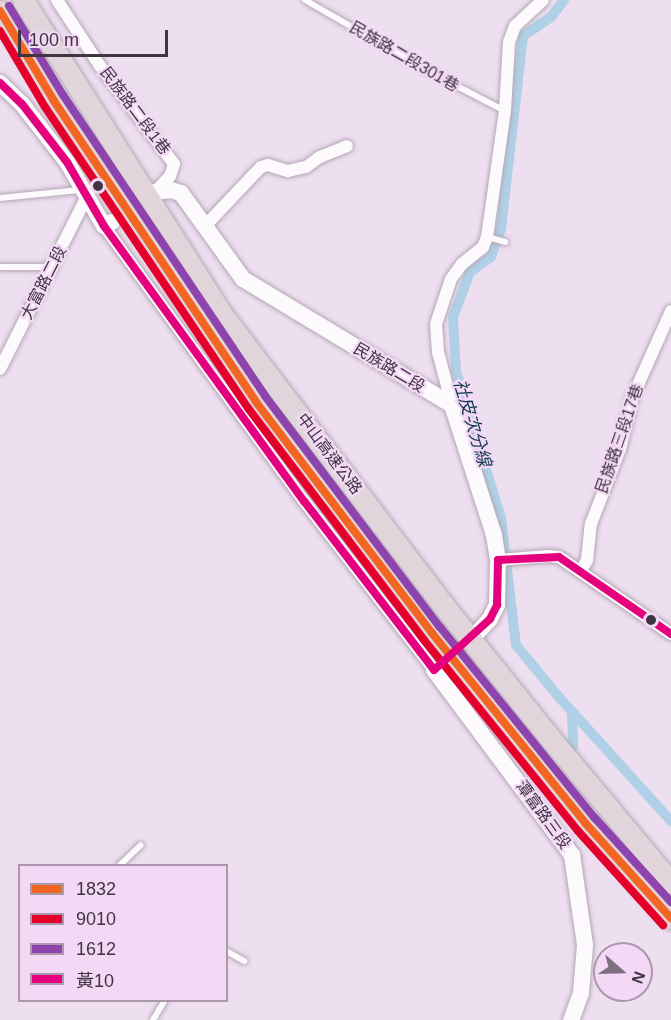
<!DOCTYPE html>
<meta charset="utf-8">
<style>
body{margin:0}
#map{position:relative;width:671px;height:1020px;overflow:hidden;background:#eedff0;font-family:Helvetica,"Noto Sans TC",sans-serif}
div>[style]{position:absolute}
.canal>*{height:10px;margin:-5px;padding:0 5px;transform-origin:5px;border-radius:5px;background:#b0d0e7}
.secondary-tunnel>*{height:16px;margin-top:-8px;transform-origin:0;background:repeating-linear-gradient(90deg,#cbbdcd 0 16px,transparent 0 24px)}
.roads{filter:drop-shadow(0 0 2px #b4a8b5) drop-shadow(0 0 2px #b4a8b5)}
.lane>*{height:6px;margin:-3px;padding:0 3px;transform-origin:3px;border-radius:3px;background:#fcfafd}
.street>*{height:12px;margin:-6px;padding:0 6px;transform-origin:6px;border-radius:6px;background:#fcfafd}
.secondary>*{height:16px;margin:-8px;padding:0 8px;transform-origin:8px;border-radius:8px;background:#fcfafd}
.highway>*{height:21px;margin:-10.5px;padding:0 10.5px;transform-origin:10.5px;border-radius:10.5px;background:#e1d5db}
.bus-1>*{height:8px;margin:-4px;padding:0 4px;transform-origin:4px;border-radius:4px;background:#f26522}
.bus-2>*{height:8px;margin:-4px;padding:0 4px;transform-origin:4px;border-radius:4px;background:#e4002b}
.bus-3>*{height:8px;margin:-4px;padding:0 4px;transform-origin:4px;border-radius:4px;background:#8e44ad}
.bus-4>*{height:8px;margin:-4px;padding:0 4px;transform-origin:4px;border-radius:4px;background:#e5007d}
.dots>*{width:16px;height:16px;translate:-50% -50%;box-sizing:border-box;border:3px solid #f4d9f6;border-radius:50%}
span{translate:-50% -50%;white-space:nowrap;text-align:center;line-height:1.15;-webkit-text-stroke:4.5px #f4d9f6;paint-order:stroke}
.street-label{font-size:16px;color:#3f3540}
.water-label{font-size:18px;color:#143f52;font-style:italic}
.legend{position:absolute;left:18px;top:864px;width:210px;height:138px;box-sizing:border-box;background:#f4d9f6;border:2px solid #ac97ad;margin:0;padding:8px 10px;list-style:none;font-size:18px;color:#3f3540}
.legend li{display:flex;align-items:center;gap:12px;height:30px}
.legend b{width:30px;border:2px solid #ac97ad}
.north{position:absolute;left:593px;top:942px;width:60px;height:60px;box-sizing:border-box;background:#f4d9f6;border:2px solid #ac97ad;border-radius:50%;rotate:110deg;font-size:16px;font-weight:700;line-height:24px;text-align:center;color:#3f3540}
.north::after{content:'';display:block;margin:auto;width:21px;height:27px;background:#7c707e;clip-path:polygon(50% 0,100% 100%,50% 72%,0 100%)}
.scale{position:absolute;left:18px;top:30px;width:150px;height:27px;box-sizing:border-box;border:3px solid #3f3540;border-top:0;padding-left:8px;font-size:18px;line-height:21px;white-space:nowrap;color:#3f3540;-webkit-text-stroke:4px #f4d9f6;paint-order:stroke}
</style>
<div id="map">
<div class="canal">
<div style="left:564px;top:0;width:21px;rotate:127deg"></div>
<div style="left:551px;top:17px;width:34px;rotate:146deg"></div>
<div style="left:523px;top:36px;width:194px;rotate:96.5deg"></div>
<div style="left:501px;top:229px;width:30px;rotate:110deg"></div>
<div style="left:491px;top:257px;width:26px;rotate:144deg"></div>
<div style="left:470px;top:272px;width:48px;rotate:110.7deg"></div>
<div style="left:453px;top:317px;width:54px;rotate:86.8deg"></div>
<div style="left:456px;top:371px;width:154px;rotate:73deg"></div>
<div style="left:501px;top:518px;width:128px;rotate:83.3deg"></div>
<div style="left:516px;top:645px;width:66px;rotate:50.5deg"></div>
<div style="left:558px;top:696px;width:169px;rotate:47.9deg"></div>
<div style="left:572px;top:712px;width:34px;rotate:88deg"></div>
</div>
<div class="secondary-tunnel">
<div style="left:434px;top:670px;width:55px;rotate:-40.6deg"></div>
</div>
<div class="roads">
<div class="lane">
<div style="left:305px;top:0;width:144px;rotate:29.9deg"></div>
<div style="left:430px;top:72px;width:85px;rotate:27.5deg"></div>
<div style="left:0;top:198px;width:80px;rotate:-5.7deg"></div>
<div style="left:488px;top:237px;width:18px;rotate:16deg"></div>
<div style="left:0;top:267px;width:52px"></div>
<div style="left:119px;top:866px;width:30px;rotate:-44deg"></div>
<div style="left:226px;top:951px;width:21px;rotate:29deg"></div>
<div style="left:153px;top:1020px;width:23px;rotate:-59deg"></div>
</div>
<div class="street">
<div style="left:57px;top:0;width:79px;rotate:56.9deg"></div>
<div style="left:100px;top:66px;width:123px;rotate:52.9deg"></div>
<div style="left:174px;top:164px;width:13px;rotate:108deg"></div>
<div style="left:170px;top:176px;width:22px;rotate:133deg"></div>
<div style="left:104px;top:226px;width:340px;rotate:54deg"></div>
<div style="left:304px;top:501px;width:213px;rotate:52.4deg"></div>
<div style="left:205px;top:226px;width:81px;rotate:-46.5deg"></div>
<div style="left:261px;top:167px;width:7px;rotate:-16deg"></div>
<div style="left:268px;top:165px;width:21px;rotate:17deg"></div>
<div style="left:288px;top:171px;width:18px;rotate:-13deg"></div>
<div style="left:306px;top:167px;width:17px;rotate:-36deg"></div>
<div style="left:320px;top:157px;width:29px;rotate:-22deg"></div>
<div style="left:0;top:369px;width:194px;rotate:-63.3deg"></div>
<div style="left:452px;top:405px;width:55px;rotate:-104.8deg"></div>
<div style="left:438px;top:352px;width:28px;rotate:-94deg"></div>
<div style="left:436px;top:324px;width:47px;rotate:-71.6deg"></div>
<div style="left:451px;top:279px;width:19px;rotate:-54deg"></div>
<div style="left:462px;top:264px;width:27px;rotate:-39deg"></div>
<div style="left:483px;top:247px;width:11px;rotate:-68deg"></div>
<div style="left:487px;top:237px;width:127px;rotate:-81.9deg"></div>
<div style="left:505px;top:111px;width:69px;rotate:-86.7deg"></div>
<div style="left:509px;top:42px;width:17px;rotate:-69deg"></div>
<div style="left:515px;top:26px;width:38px;rotate:-43deg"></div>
<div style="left:498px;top:560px;width:51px;rotate:-4.5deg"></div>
<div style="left:549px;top:556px;width:10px;rotate:6deg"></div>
<div style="left:559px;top:557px;width:136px;rotate:34.5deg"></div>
<div style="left:581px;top:571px;width:13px;rotate:-61deg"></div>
<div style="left:587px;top:560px;width:36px;rotate:-84deg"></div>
<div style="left:591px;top:524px;width:80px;rotate:-68.9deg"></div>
<div style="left:620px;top:449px;width:55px;rotate:-76.2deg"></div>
<div style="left:633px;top:396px;width:93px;rotate:-65.9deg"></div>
</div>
<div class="secondary">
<div style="left:0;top:83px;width:30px;rotate:44deg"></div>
<div style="left:22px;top:104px;width:73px;rotate:52.2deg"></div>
<div style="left:67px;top:162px;width:74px;rotate:60deg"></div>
<div style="left:104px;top:226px;width:9px;rotate:-27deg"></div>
<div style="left:155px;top:192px;width:16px;rotate:-7deg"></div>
<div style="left:171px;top:190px;width:10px;rotate:17deg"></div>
<div style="left:181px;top:193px;width:106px;rotate:54.2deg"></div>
<div style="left:243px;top:279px;width:244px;rotate:31.1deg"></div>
<div style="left:452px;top:405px;width:137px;rotate:72.1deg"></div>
<div style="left:494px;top:535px;width:25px;rotate:81deg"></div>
<div style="left:498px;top:560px;width:45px;rotate:91.3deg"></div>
<div style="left:497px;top:605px;width:16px;rotate:117deg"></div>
<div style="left:490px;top:619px;width:21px;rotate:133deg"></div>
<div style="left:434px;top:670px;width:231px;rotate:53.3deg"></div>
<div style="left:572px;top:855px;width:91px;rotate:81.8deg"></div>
<div style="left:585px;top:945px;width:48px;rotate:94.8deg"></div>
<div style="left:581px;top:993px;width:29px;rotate:110deg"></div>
</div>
<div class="highway">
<div style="left:23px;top:0;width:374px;rotate:57.7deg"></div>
<div style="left:223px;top:316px;width:365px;rotate:52.7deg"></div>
<div style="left:444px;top:606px;width:163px;rotate:51.2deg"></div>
<div style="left:546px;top:733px;width:195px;rotate:50.2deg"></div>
<div style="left:0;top:11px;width:105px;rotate:59deg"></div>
<div style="left:54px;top:101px;width:362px;rotate:56.1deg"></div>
<div style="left:256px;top:402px;width:290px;rotate:52.7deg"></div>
<div style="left:432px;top:633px;width:245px;rotate:51.1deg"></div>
<div style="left:586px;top:824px;width:127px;rotate:47.9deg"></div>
</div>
</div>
<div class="bus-1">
<div style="left:0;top:11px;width:105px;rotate:59deg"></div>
<div style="left:54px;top:101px;width:362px;rotate:56.1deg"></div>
<div style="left:256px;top:402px;width:290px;rotate:52.7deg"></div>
<div style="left:432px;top:633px;width:245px;rotate:51.1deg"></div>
<div style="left:586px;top:824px;width:127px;rotate:47.9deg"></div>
</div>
<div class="bus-2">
<div style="left:0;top:31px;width:88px;rotate:59.4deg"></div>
<div style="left:45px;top:107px;width:363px;rotate:56deg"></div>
<div style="left:248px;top:408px;width:291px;rotate:52.8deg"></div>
<div style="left:424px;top:640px;width:245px;rotate:51.1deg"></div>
<div style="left:578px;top:831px;width:127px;rotate:47.9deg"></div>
</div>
<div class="bus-3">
<div style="left:9px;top:6px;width:104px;rotate:58.8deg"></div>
<div style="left:63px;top:95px;width:362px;rotate:56.1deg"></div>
<div style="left:265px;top:396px;width:290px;rotate:52.9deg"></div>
<div style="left:440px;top:627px;width:245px;rotate:51deg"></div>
<div style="left:594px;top:817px;width:115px;rotate:47.8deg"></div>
</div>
<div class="bus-4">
<div style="left:0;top:83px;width:30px;rotate:44deg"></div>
<div style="left:22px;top:104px;width:73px;rotate:52.2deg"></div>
<div style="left:67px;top:162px;width:74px;rotate:60deg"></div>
<div style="left:104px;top:226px;width:340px;rotate:54deg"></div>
<div style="left:304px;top:501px;width:213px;rotate:52.4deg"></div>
<div style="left:498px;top:560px;width:61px;rotate:-2.8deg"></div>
<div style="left:559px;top:557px;width:136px;rotate:34.5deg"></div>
<div style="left:434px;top:670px;width:76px;rotate:-42.3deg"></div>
<div style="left:490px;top:619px;width:16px;rotate:-63deg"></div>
<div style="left:497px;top:605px;width:45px;rotate:-88.7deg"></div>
</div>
<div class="dots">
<div style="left:98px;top:186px;background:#3f3540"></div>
<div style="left:651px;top:620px;background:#3f3540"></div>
</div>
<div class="street-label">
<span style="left:404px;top:57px;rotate:30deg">民族路二段301巷</span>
<span style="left:135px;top:111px;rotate:53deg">民族路二段1巷</span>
<span style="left:44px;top:283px;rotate:-63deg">大富路二段</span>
<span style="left:389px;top:368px;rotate:31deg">民族路二段</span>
<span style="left:620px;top:439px;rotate:-71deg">民族路三段17巷</span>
<span style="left:329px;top:454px;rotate:53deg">中山高速公路</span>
<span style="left:543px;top:815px;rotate:54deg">潭富路三段</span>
</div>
<div class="water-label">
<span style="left:472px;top:423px;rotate:73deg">社皮次分線</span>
</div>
<ul class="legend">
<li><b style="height:8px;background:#f26522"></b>1832</li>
<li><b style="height:8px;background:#e4002b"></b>9010</li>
<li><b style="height:8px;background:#8e44ad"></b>1612</li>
<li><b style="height:8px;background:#e5007d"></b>黃10</li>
</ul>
<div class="north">N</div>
<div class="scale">100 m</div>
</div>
